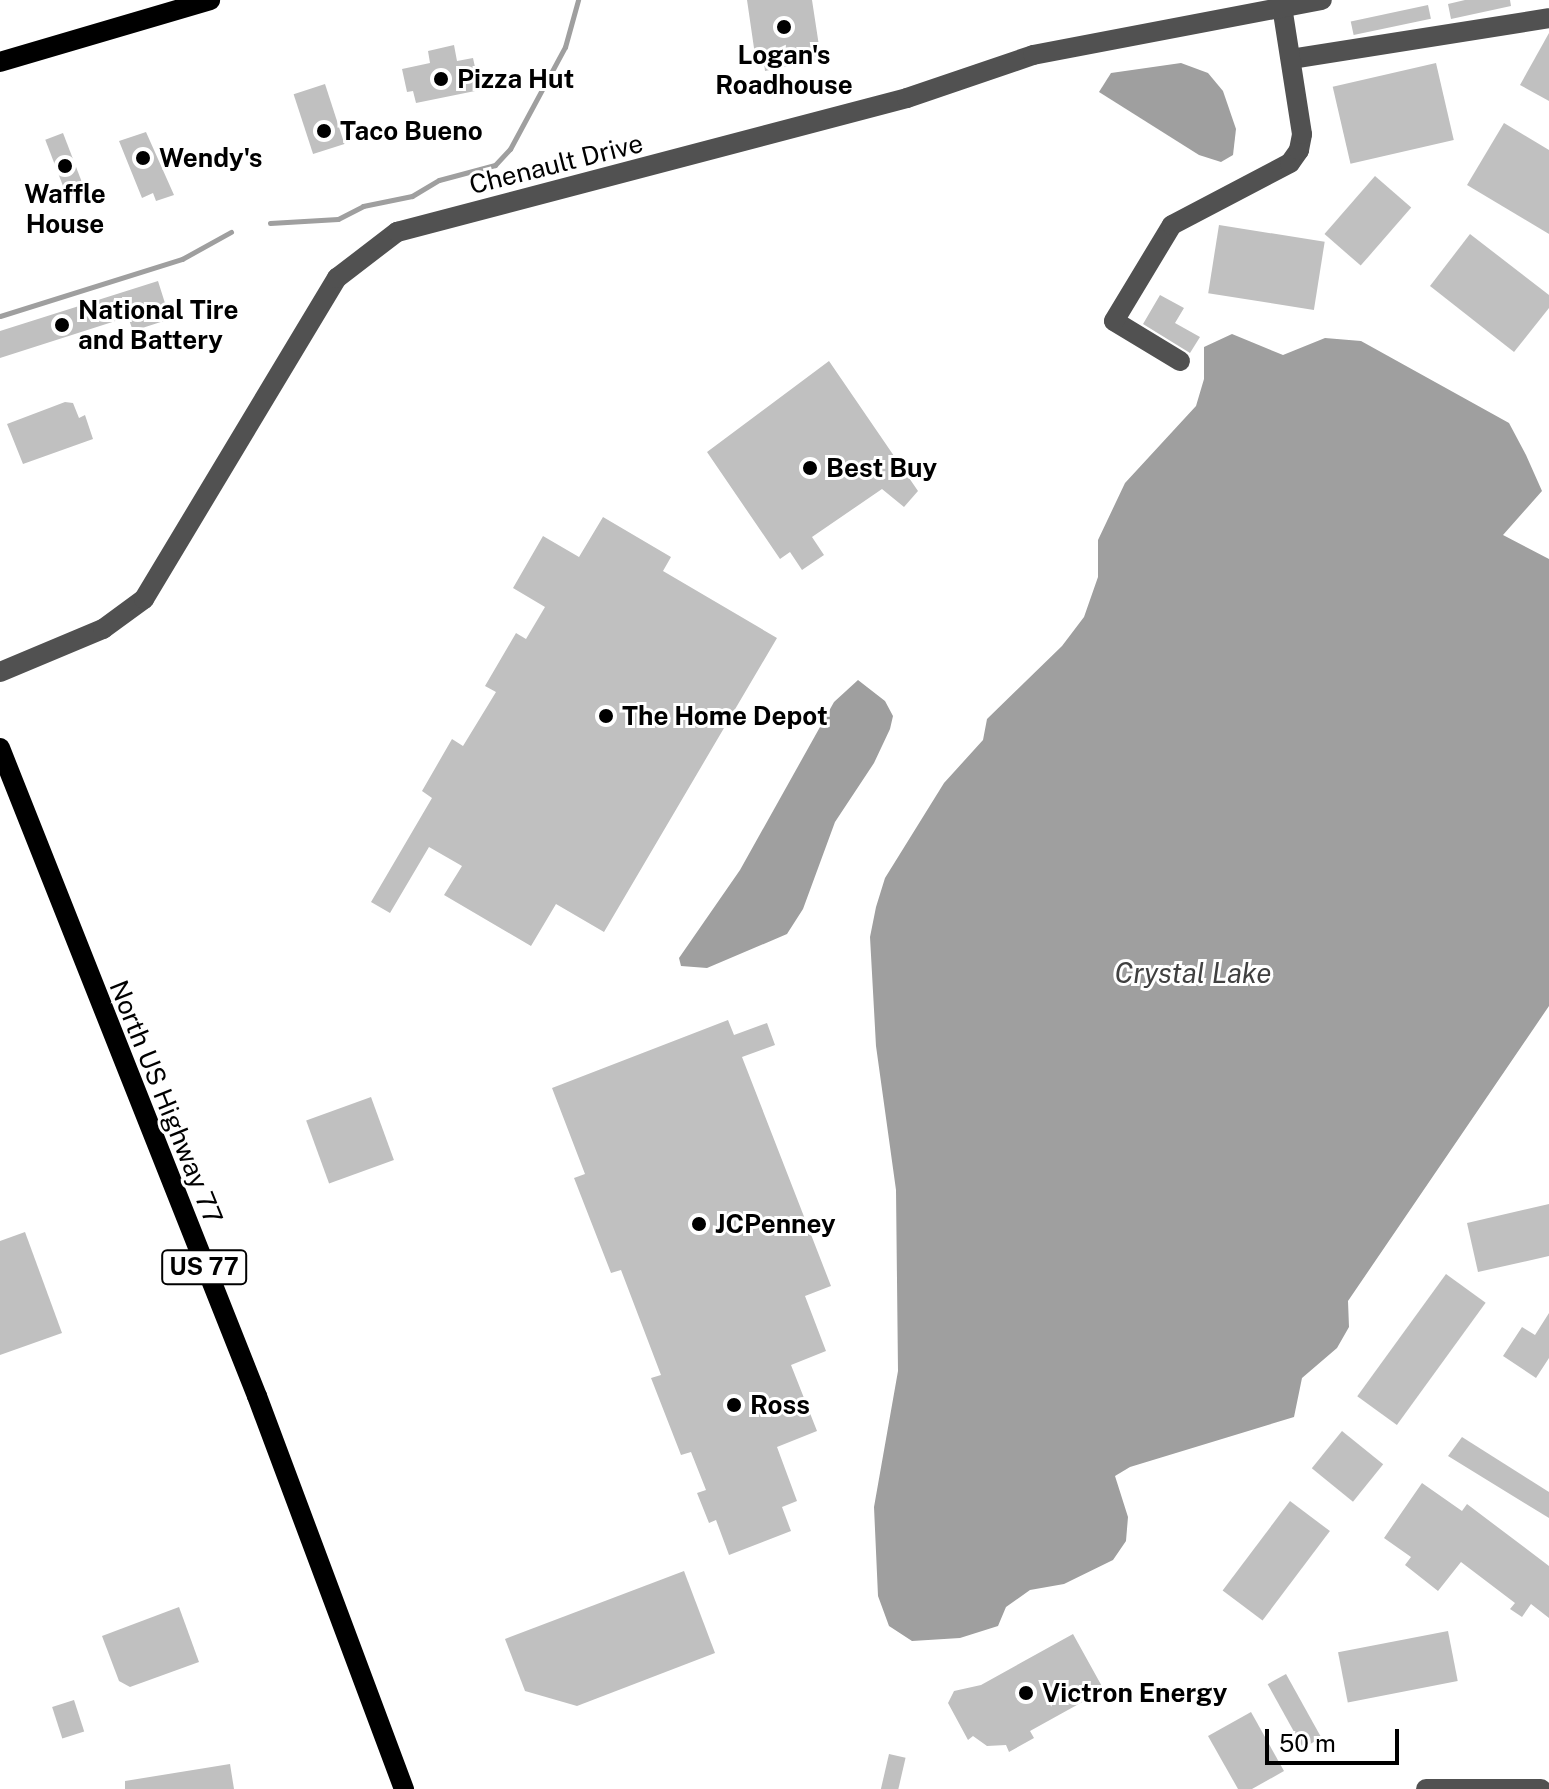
<!DOCTYPE html>
<style>
body{margin:0}
#map{position:relative;width:1549px;height:1789px;overflow:hidden;background:#fff;font-family:"Public Sans",sans-serif}
div>[style]{position:absolute}
.water>*{inset:0;background:#9f9f9f}
.stream>*{height:5px;margin:-2.5px;padding:0 2.5px;transform-origin:2.5px;border-radius:2.5px;background:#9f9f9f}
.building>*{inset:0;background:#c0c0c0;transform-origin:0 0}
.minor>*{height:20px;margin:-10px;padding:0 10px;transform-origin:10px;border-radius:10px;background:#515151}
.major>*{height:20px;margin:-10px;padding:0 10px;transform-origin:10px;border-radius:10px;background:#000}
.dots>*{width:22px;height:22px;translate:-50% -50%;box-sizing:border-box;border:4px solid #fff;border-radius:50%}
span{translate:-50% -50%;white-space:nowrap;text-align:center;line-height:1.15;-webkit-text-stroke:6px #fff;paint-order:stroke}
.shield-label span{padding:2px 6px;background:#fff;border:2px solid;border-radius:6px;-webkit-text-stroke-width:0}
.shield-label{font-size:24px;color:#000;font-weight:700}
.poi-label{font-size:26px;color:#000;font-weight:700}
.left{translate:0 -50%;text-align:left}
.street-label{font-size:26px;color:#000}
.water-label{font-size:28px;color:#404040;font-style:italic}
.scale{position:absolute;left:1265px;top:1729px;width:134px;height:36px;box-sizing:border-box;border:4px solid #000;border-top:0;padding-left:10px;font-size:24px;line-height:28px;white-space:nowrap;color:#000;-webkit-text-stroke:6px #fff;paint-order:stroke}
</style>
<div id="map">
<div class="water">
<div style="clip-path:polygon(1181px 63px,1208px 73px,1223px 91px,1236px 129px,1233px 155px,1221px 162px,1199px 155px,1099px 92px,1111px 73px)"></div>
<div style="clip-path:polygon(1232px 334px,1283px 355px,1325px 338px,1361px 341px,1509px 423px,1526px 455px,1542px 491px,1503px 535px,1549px 559px,1549px 1006px,1348px 1301px,1349px 1327px,1337px 1348px,1302px 1378px,1294px 1417px,1130px 1467px,1115px 1476px,1128px 1517px,1126px 1541px,1113px 1560px,1064px 1584px,1030px 1590px,1006px 1607px,998px 1626px,960px 1638px,912px 1641px,889px 1626px,878px 1596px,874px 1507px,898px 1371px,896px 1190px,876px 1046px,870px 937px,876px 907px,885px 878px,944px 783px,983px 740px,987px 719px,1062px 646px,1084px 617px,1098px 577px,1098px 540px,1125px 483px,1196px 406px,1204px 379px,1204px 347px)"></div>
<div style="clip-path:polygon(858px 680px,885px 701px,893px 716px,890px 729px,874px 763px,835px 822px,803px 909px,787px 934px,707px 968px,681px 966px,679px 958px,740px 870px,834px 702px)"></div>
</div>
<div class="stream">
<div style="left:270px;top:223px;width:68px;rotate:-3.4deg"></div>
<div style="left:338px;top:219px;width:28px;rotate:-27deg"></div>
<div style="left:363px;top:206px;width:50px;rotate:-11.5deg"></div>
<div style="left:412px;top:196px;width:31px;rotate:-31deg"></div>
<div style="left:439px;top:180px;width:58px;rotate:-15deg"></div>
<div style="left:495px;top:165px;width:22px;rotate:-47deg"></div>
<div style="left:510px;top:149px;width:116px;rotate:-61.7deg"></div>
<div style="left:565px;top:47px;width:49px;rotate:-74.5deg"></div>
<div style="left:0;top:316px;width:191px;rotate:-17.4deg"></div>
<div style="left:182px;top:259px;width:56px;rotate:-28.9deg"></div>
</div>
<div class="building">
<div style="clip-path:polygon(747px 0,812px 0,821px 59px,765px 71px,763px 54px,755px 55px)"></div>
<div style="clip-path:polygon(1465px 0,1510px 0,1511px 6px,1451px 19px,1448px 4px)"></div>
<div style="left:1428px;top:5px;width:14px;height:79px;rotate:78deg"></div>
<div style="clip-path:polygon(1549px 33px,1549px 101px,1520px 85px)"></div>
<div style="clip-path:polygon(454px 45px,457px 61px,473px 58px,480px 90px,416px 103px,413px 91px,407px 92px,402px 69px,430px 63px,428px 51px)"></div>
<div style="left:1436px;top:63px;width:79px;height:106px;rotate:77deg"></div>
<div style="left:325px;top:84px;width:63px;height:33px;rotate:72deg"></div>
<div style="clip-path:polygon(1504px 123px,1549px 150px,1549px 234px,1467px 185px)"></div>
<div style="clip-path:polygon(146px 132px,174px 195px,156px 201px,153px 193px,142px 198px,119px 141px)"></div>
<div style="left:63px;top:133px;width:63px;height:19px;rotate:69deg"></div>
<div style="left:1375px;top:176px;width:48px;height:77px;rotate:41deg"></div>
<div style="left:1219px;top:225px;width:107px;height:69px;rotate:9deg"></div>
<div style="clip-path:polygon(1470px 234px,1549px 295px,1549px 308px,1514px 352px,1430px 286px)"></div>
<div style="clip-path:polygon(158px 281px,170px 319px,133px 331px,128px 317px,0 358px,0 331px)"></div>
<div style="clip-path:polygon(1160px 295px,1184px 308px,1175px 323px,1200px 337px,1190px 353px,1143px 324px)"></div>
<div style="clip-path:polygon(829px 361px,918px 491px,904px 507px,882px 489px,812px 537px,824px 555px,802px 570px,790px 552px,780px 559px,707px 452px)"></div>
<div style="clip-path:polygon(65px 402px,73px 403px,79px 418px,85px 415px,93px 439px,23px 464px,7px 424px)"></div>
<div style="clip-path:polygon(603px 517px,671px 557px,663px 571px,777px 638px,604px 932px,556px 904px,531px 946px,444px 895px,462px 866px,429px 847px,390px 913px,371px 902px,432px 798px,422px 791px,452px 739px,463px 746px,496px 692px,485px 686px,516px 633px,526px 639px,545px 607px,513px 588px,543px 536px,579px 557px)"></div>
<div style="clip-path:polygon(728px 1020px,734px 1035px,767px 1023px,775px 1045px,742px 1057px,831px 1286px,805px 1296px,826px 1351px,791px 1365px,817px 1431px,777px 1447px,797px 1501px,782px 1507px,791px 1531px,729px 1555px,716px 1520px,709px 1523px,697px 1493px,706px 1490px,691px 1452px,681px 1455px,651px 1378px,661px 1375px,621px 1270px,611px 1273px,574px 1178px,585px 1174px,552px 1088px)"></div>
<div style="left:371px;top:1097px;width:67px;height:69px;rotate:70deg"></div>
<div style="clip-path:polygon(1549px 1204px,1549px 1256px,1478px 1272px,1467px 1223px)"></div>
<div style="clip-path:polygon(25px 1232px,62px 1333px,0 1355px,0 1241px)"></div>
<div style="left:1446px;top:1274px;width:49px;height:151px;rotate:36deg"></div>
<div style="clip-path:polygon(1549px 1313px,1549px 1358px,1536px 1378px,1503px 1356px,1522px 1327px,1535px 1335px)"></div>
<div style="left:1342px;top:1431px;width:53px;height:48px;rotate:39deg"></div>
<div style="clip-path:polygon(1462px 1437px,1549px 1492px,1549px 1518px,1448px 1456px)"></div>
<div style="clip-path:polygon(1422px 1483px,1462px 1511px,1467px 1504px,1549px 1566px,1549px 1618px,1531px 1604px,1522px 1617px,1510px 1609px,1515px 1603px,1461px 1562px,1438px 1591px,1405px 1565px,1411px 1557px,1384px 1538px)"></div>
<div style="left:1290px;top:1501px;width:50px;height:112px;rotate:37deg"></div>
<div style="clip-path:polygon(684px 1571px,715px 1653px,577px 1706px,525px 1691px,505px 1639px)"></div>
<div style="clip-path:polygon(179px 1607px,199px 1662px,130px 1687px,119px 1681px,102px 1636px)"></div>
<div style="left:1448px;top:1631px;width:51px;height:112px;rotate:79deg"></div>
<div style="clip-path:polygon(1073px 1634px,1104px 1690px,1030px 1731px,1034px 1738px,1009px 1752px,1006px 1745px,987px 1746px,973px 1736px,968px 1740px,948px 1703px,954px 1691px,981px 1685px)"></div>
<div style="left:1286px;top:1674px;width:73px;height:21px;rotate:61deg"></div>
<div style="left:74px;top:1700px;width:33px;height:23px;rotate:72deg"></div>
<div style="clip-path:polygon(1251px 1712px,1284px 1771px,1252px 1789px,1238px 1789px,1208px 1736px)"></div>
<div style="left:889px;top:1754px;width:17px;height:36px;rotate:13deg"></div>
<div style="clip-path:polygon(230px 1764px,234px 1789px,125px 1789px,125px 1781px)"></div>
</div>
<div class="minor">
<div style="left:1291px;top:59px;width:261px;rotate:-9deg"></div>
<div style="left:1180px;top:361px;width:77px;rotate:-148.8deg"></div>
<div style="left:1114px;top:321px;width:112px;rotate:-58.9deg"></div>
<div style="left:1172px;top:225px;width:133px;rotate:-27.7deg"></div>
<div style="left:1290px;top:163px;width:16px;rotate:-55deg"></div>
<div style="left:1299px;top:150px;width:16px;rotate:-79deg"></div>
<div style="left:1302px;top:134px;width:136px;rotate:-98.9deg"></div>
<div style="left:0;top:672px;width:112px;rotate:-22.7deg"></div>
<div style="left:103px;top:629px;width:51px;rotate:-36.2deg"></div>
<div style="left:144px;top:599px;width:375px;rotate:-59deg"></div>
<div style="left:337px;top:278px;width:76px;rotate:-37.5deg"></div>
<div style="left:397px;top:232px;width:527px;rotate:-14.72deg"></div>
<div style="left:907px;top:98px;width:133px;rotate:-18.8deg"></div>
<div style="left:1033px;top:55px;width:294px;rotate:-10.8deg"></div>
<div style="left:1426px;top:1789px;width:115px"></div>
</div>
<div class="major">
<div style="left:0;top:62px;width:219px;rotate:-16.4deg"></div>
<div style="left:0;top:748px;width:697px;rotate:68.37deg"></div>
<div style="left:257px;top:1396px;width:420px;rotate:69.5deg"></div>
</div>
<div class="dots">
<div style="left:784px;top:27px;background:#000"></div>
<div style="left:441px;top:79px;background:#000"></div>
<div style="left:324px;top:131px;background:#000"></div>
<div style="left:143px;top:158px;background:#000"></div>
<div style="left:65px;top:166px;background:#000"></div>
<div style="left:62px;top:325px;background:#000"></div>
<div style="left:810px;top:468px;background:#000"></div>
<div style="left:606px;top:716px;background:#000"></div>
<div style="left:699px;top:1224px;background:#000"></div>
<div style="left:734px;top:1405px;background:#000"></div>
<div style="left:1026px;top:1693px;background:#000"></div>
</div>
<div class="shield-label">
<span style="left:204px;top:1267px">US 77</span>
</div>
<div class="poi-label">
<span style="left:784px;top:70px">Logan's<br>Roadhouse</span>
<span class="left" style="left:457px;top:79px">Pizza Hut</span>
<span class="left" style="left:340px;top:131px">Taco Bueno</span>
<span class="left" style="left:159px;top:158px">Wendy's</span>
<span style="left:65px;top:209px">Waffle<br>House</span>
<span class="left" style="left:78px;top:325px">National Tire<br>and Battery</span>
<span class="left" style="left:826px;top:468px">Best Buy</span>
<span class="left" style="left:622px;top:716px">The Home Depot</span>
<span class="left" style="left:715px;top:1224px">JCPenney</span>
<span class="left" style="left:750px;top:1405px">Ross</span>
<span class="left" style="left:1042px;top:1693px">Victron Energy</span>
</div>
<div class="street-label">
<span style="left:556px;top:164px;rotate:-14deg">Chenault Drive</span>
<span style="left:166px;top:1102px;rotate:68deg">North US Highway 77</span>
</div>
<div class="water-label">
<span style="left:1193px;top:973px">Crystal Lake</span>
</div>
<div class="scale">50 m</div>
</div>
